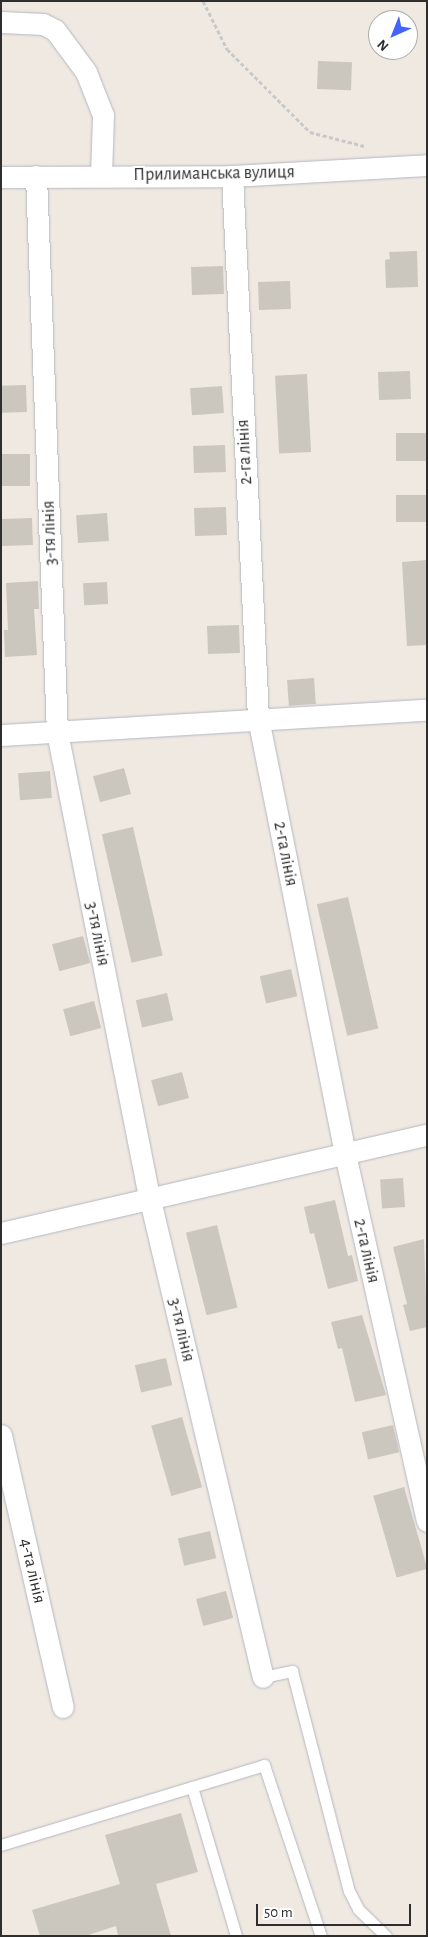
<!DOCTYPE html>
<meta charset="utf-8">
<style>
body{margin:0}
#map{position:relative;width:428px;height:1937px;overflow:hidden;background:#efe9e1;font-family:"Alegreya Sans",sans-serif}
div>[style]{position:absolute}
.building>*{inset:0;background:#cbc7bf;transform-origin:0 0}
.path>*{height:3px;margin-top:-1.5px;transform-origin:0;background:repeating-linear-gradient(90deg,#c9c9c9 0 4px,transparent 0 6.5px)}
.roads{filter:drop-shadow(0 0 1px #b4b7c1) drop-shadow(0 0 1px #b4b7c1)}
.service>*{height:11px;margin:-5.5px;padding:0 5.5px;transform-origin:5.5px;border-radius:5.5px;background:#fff}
.minor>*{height:21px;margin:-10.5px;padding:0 10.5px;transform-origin:10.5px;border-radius:10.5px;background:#fff}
span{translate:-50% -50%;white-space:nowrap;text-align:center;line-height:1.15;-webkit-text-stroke:4px #fff;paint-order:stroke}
.street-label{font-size:18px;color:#2e2e2e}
.frame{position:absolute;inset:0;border:2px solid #2e2e2e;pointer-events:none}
.north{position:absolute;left:368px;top:10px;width:50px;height:50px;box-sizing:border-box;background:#fff;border:1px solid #ababab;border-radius:50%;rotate:224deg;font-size:14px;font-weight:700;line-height:20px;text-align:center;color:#2e2e2e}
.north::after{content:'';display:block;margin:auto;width:18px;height:22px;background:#4264fb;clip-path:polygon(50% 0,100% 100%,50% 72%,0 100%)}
.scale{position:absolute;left:256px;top:1904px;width:155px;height:22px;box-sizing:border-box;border:2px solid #2e2e2e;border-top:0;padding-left:6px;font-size:15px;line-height:18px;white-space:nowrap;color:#2e2e2e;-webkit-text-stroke:4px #fff;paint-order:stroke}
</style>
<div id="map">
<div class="building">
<div style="left:318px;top:61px;width:34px;height:28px;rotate:2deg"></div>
<div style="clip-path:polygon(417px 251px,418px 287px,386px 288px,385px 260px,390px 259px,389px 252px)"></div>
<div style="left:223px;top:266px;width:28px;height:32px;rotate:88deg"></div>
<div style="left:290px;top:281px;width:28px;height:32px;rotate:88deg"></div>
<div style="left:410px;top:371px;width:28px;height:32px;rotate:88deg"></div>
<div style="left:307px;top:374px;width:78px;height:32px;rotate:87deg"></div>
<div style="left:26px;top:385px;width:27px;height:25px;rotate:88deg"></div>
<div style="left:222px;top:386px;width:27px;height:32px;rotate:86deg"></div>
<div style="left:427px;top:433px;width:28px;height:31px;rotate:90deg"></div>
<div style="left:225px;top:445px;width:27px;height:32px;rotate:88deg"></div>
<div style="left:2px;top:454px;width:28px;height:32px"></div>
<div style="left:427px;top:495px;width:27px;height:31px;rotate:90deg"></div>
<div style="left:226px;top:507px;width:28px;height:32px;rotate:88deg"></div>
<div style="left:107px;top:513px;width:28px;height:31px;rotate:86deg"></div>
<div style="left:32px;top:518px;width:27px;height:31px;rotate:88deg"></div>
<div style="clip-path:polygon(427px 560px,427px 645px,407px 646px,402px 562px)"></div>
<div style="clip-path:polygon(38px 581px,39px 609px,34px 609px,37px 655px,5px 657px,4px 630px,8px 630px,6px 583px)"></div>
<div style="left:107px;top:582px;width:22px;height:24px;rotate:87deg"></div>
<div style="left:239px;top:625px;width:28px;height:32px;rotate:88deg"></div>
<div style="left:314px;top:678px;width:26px;height:27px;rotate:86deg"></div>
<div style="left:124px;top:768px;width:27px;height:32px;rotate:75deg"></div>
<div style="left:50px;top:771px;width:27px;height:32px;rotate:86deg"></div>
<div style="left:133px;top:827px;width:132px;height:32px;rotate:77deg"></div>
<div style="left:348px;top:897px;width:135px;height:32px;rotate:77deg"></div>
<div style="left:83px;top:936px;width:28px;height:32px;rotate:75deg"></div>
<div style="left:291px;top:969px;width:28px;height:32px;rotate:77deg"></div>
<div style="left:167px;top:993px;width:28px;height:32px;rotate:77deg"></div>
<div style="left:94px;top:1001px;width:28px;height:32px;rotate:75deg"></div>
<div style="left:182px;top:1072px;width:27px;height:32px;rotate:75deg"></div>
<div style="left:403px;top:1178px;width:29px;height:23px;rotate:86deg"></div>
<div style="clip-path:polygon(335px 1200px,348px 1256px,352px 1255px,358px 1281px,328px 1289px,314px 1233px,310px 1234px,304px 1207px)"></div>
<div style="left:217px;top:1225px;width:85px;height:32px;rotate:76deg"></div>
<div style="clip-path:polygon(424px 1239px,427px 1327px,410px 1331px,403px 1305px,407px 1304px,393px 1247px)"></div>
<div style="clip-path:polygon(362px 1315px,386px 1395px,355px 1402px,342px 1348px,338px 1349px,331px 1322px)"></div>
<div style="left:166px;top:1358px;width:28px;height:32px;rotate:77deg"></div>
<div style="left:182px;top:1417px;width:73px;height:32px;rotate:74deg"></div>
<div style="left:393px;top:1425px;width:28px;height:32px;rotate:77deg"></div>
<div style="left:404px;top:1487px;width:85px;height:32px;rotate:74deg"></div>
<div style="left:210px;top:1531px;width:28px;height:33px;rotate:77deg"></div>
<div style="left:226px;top:1591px;width:28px;height:31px;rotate:75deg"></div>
<div style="clip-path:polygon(181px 1813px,198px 1872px,156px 1884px,171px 1936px,118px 1936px,116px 1926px,85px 1936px,40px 1936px,32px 1910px,120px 1884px,105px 1835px)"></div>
</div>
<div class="path">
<div style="left:203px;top:1px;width:54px;rotate:63.4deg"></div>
<div style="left:227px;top:49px;width:117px;rotate:45deg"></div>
<div style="left:310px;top:132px;width:56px;rotate:14.5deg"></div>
</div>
<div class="roads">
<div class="service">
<div style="left:263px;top:1677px;width:30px;rotate:-12deg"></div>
<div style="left:292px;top:1671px;width:227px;rotate:75.5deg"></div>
<div style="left:349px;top:1891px;width:20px;rotate:63deg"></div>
<div style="left:358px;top:1909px;width:39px;rotate:44deg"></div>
<div style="left:192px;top:1787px;width:155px;rotate:73.5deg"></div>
<div style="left:1px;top:1845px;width:275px;rotate:-16.9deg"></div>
<div style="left:264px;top:1765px;width:180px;rotate:71.6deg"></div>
</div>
<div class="minor">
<div style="left:1px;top:22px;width:42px;rotate:2.7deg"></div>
<div style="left:43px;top:24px;width:13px;rotate:27deg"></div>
<div style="left:55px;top:30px;width:52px;rotate:53.6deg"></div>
<div style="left:86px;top:72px;width:46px;rotate:68.4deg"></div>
<div style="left:103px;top:115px;width:61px;rotate:91.9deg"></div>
<div style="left:36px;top:176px;width:556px;rotate:87.84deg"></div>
<div style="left:57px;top:732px;width:477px;rotate:78.8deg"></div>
<div style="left:150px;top:1200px;width:490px;rotate:76.7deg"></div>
<div style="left:232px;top:176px;width:543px;rotate:87.25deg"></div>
<div style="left:258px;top:718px;width:445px;rotate:78.7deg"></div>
<div style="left:345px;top:1154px;width:376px;rotate:77.4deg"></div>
<div style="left:1px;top:177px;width:231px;rotate:-0.2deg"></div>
<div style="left:232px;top:176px;width:195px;rotate:-3.2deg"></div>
<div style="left:1px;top:735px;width:427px;rotate:-3.4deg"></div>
<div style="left:1px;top:1233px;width:437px;rotate:-13deg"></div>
<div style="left:1px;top:1435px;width:279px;rotate:77.2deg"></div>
</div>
</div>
<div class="street-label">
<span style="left:214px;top:174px;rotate:-1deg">Прилиманська вулиця</span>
<span style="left:245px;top:452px;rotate:-93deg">2-га лінія</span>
<span style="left:50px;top:533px;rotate:-92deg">3-тя лінія</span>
<span style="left:285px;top:854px;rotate:79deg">2-га лінія</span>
<span style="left:97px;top:934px;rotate:79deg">3-тя лінія</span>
<span style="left:366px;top:1251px;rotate:77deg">2-га лінія</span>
<span style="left:181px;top:1330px;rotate:77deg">3-тя лінія</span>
<span style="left:32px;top:1571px;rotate:77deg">4-та лінія</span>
</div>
<div class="frame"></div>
<div class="north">N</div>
<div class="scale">50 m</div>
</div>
